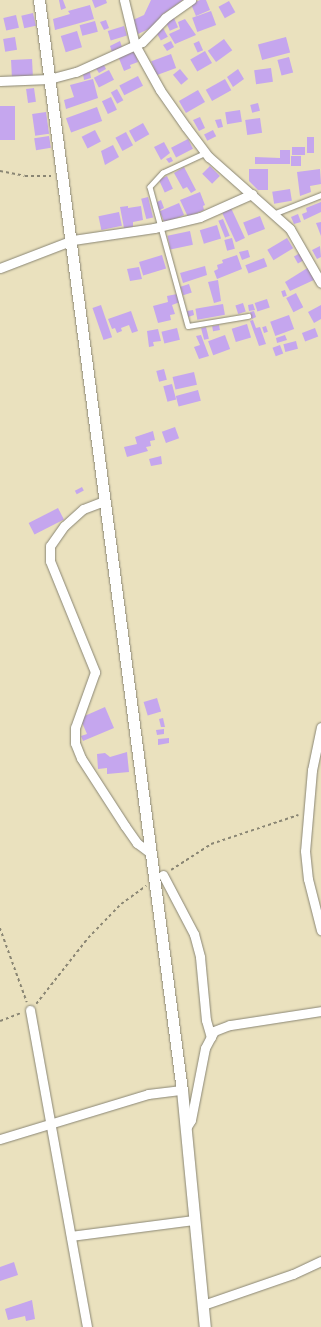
<!DOCTYPE html>
<style>
body{margin:0}
#map{position:relative;width:321px;height:1327px;overflow:hidden;background:#eae1be;font-family:Caveat,sans-serif}
div>[style]{position:absolute}
.building>*{inset:0;background:#c5a6ee;transform-origin:0 0}
.path>*{height:1.5px;margin-top:-0.75px;transform-origin:0;background:repeating-linear-gradient(90deg,#8a8674 0 3px,transparent 0 6px)}
.roads{filter:drop-shadow(0 0 1px #8a8674) drop-shadow(0 0 1px #8a8674)}
.service>*{height:4.5px;margin:-2.25px;padding:0 2.25px;transform-origin:2.25px;border-radius:2.25px;background:#fff}
.minor>*{height:9px;margin:-4.5px;padding:0 4.5px;transform-origin:4.5px;border-radius:4.5px;background:#fff}
.tertiary>*{height:11px;margin:-5.5px;padding:0 5.5px;transform-origin:5.5px;border-radius:5.5px;background:#fff}
span{translate:-50% -50%;white-space:nowrap;text-align:center;line-height:1.15;-webkit-text-stroke:3px #fcf5e5;paint-order:stroke}
</style>
<div id="map">
<div class="building">
<div style="clip-path:polygon(59px 0,63px 0,66px 8px,61px 10px)"></div>
<div style="clip-path:polygon(92px 0,106px 0,107px 3px,95px 8px)"></div>
<div style="clip-path:polygon(151px 0,183px 0,163px 14px,153px 27px,138px 34px,133px 20px,144px 15px)"></div>
<div style="clip-path:polygon(200px 0,206px 0,210px 10px,196px 16px,191px 4px)"></div>
<div style="left:229px;top:1px;width:13px;height:12px;rotate:61deg"></div>
<div style="clip-path:polygon(90px 5px,94px 19px,55px 30px,53px 19px,70px 14px,68px 11px)"></div>
<div style="left:211px;top:11px;width:15px;height:20px;rotate:70deg"></div>
<div style="left:33px;top:13px;width:13px;height:12px;rotate:77deg"></div>
<div style="left:16px;top:15px;width:13px;height:13px;rotate:77deg"></div>
<div style="left:174px;top:18px;width:10px;height:9px;rotate:66deg"></div>
<div style="clip-path:polygon(185px 19px,196px 35px,175px 44px,169px 34px,180px 29px,178px 22px)"></div>
<div style="clip-path:polygon(106px 20px,109px 28px,104px 30px,100px 22px)"></div>
<div style="left:95px;top:21px;width:11px;height:16px;rotate:75deg"></div>
<div style="left:124px;top:26px;width:10px;height:17px;rotate:73deg"></div>
<div style="left:163px;top:28px;width:10px;height:8px;rotate:61deg"></div>
<div style="left:77px;top:31px;width:17px;height:17px;rotate:73deg"></div>
<div style="left:15px;top:37px;width:13px;height:12px;rotate:81deg"></div>
<div style="left:286px;top:37px;width:16px;height:29px;rotate:75deg"></div>
<div style="left:224px;top:39px;width:14px;height:20px;rotate:54deg"></div>
<div style="clip-path:polygon(120px 41px,122px 47px,112px 52px,110px 46px)"></div>
<div style="clip-path:polygon(171px 41px,174px 47px,167px 51px,163px 45px)"></div>
<div style="left:199px;top:41px;width:10px;height:6px;rotate:66deg"></div>
<div style="clip-path:polygon(134px 50px,138px 62px,130px 65px,131px 68px,124px 71px,118px 56px)"></div>
<div style="left:205px;top:51px;width:14px;height:17px;rotate:60deg"></div>
<div style="left:171px;top:54px;width:15px;height:21px;rotate:70deg"></div>
<div style="left:289px;top:57px;width:16px;height:12px;rotate:75deg"></div>
<div style="left:32px;top:59px;width:18px;height:21px;rotate:87deg"></div>
<div style="clip-path:polygon(103px 63px,106px 69px,99px 73px,95px 67px)"></div>
<div style="left:271px;top:68px;width:14px;height:17px;rotate:82deg"></div>
<div style="left:180px;top:69px;width:13px;height:9px;rotate:51deg"></div>
<div style="clip-path:polygon(238px 69px,244px 79px,233px 87px,227px 77px)"></div>
<div style="left:109px;top:70px;width:11px;height:17px;rotate:63deg"></div>
<div style="clip-path:polygon(90px 72px,91px 78px,84px 80px,83px 74px)"></div>
<div style="left:138px;top:76px;width:11px;height:21px;rotate:63deg"></div>
<div style="clip-path:polygon(93px 79px,98px 98px,66px 109px,64px 100px,74px 97px,70px 85px)"></div>
<div style="left:225px;top:79px;width:13px;height:22px;rotate:61deg"></div>
<div style="left:34px;top:88px;width:14px;height:8px;rotate:82deg"></div>
<div style="left:117px;top:89px;width:13px;height:7px;rotate:61deg"></div>
<div style="left:198px;top:90px;width:14px;height:22px;rotate:60deg"></div>
<div style="left:111px;top:97px;width:14px;height:10px;rotate:65deg"></div>
<div style="left:258px;top:103px;width:8px;height:8px;rotate:76deg"></div>
<div style="left:0;top:106px;width:15px;height:34px"></div>
<div style="left:97px;top:107px;width:15px;height:33px;rotate:70deg"></div>
<div style="left:240px;top:110px;width:12px;height:15px;rotate:81deg"></div>
<div style="left:46px;top:112px;width:22px;height:14px;rotate:82deg"></div>
<div style="clip-path:polygon(200px 117px,205px 128px,199px 131px,193px 120px)"></div>
<div style="left:260px;top:118px;width:15px;height:15px;rotate:82deg"></div>
<div style="clip-path:polygon(221px 119px,223px 127px,218px 128px,215px 120px)"></div>
<div style="left:143px;top:123px;width:13px;height:16px;rotate:61deg"></div>
<div style="left:95px;top:130px;width:13px;height:15px;rotate:63deg"></div>
<div style="left:213px;top:130px;width:7px;height:10px;rotate:63deg"></div>
<div style="left:126px;top:132px;width:15px;height:12px;rotate:62deg"></div>
<div style="left:49px;top:136px;width:12px;height:15px;rotate:81deg"></div>
<div style="left:307px;top:137px;width:7px;height:16px"></div>
<div style="left:188px;top:139px;width:11px;height:19px;rotate:63deg"></div>
<div style="clip-path:polygon(164px 142px,170px 153px,161px 160px,154px 147px)"></div>
<div style="clip-path:polygon(113px 145px,119px 157px,105px 165px,101px 151px)"></div>
<div style="left:292px;top:147px;width:13px;height:8px"></div>
<div style="clip-path:polygon(280px 150px,290px 150px,290px 164px,255px 164px,255px 157px,280px 158px)"></div>
<div style="left:291px;top:156px;width:10px;height:10px"></div>
<div style="clip-path:polygon(171px 157px,173px 161px,169px 163px,166px 159px)"></div>
<div style="left:210px;top:166px;width:14px;height:11px;rotate:45deg"></div>
<div style="clip-path:polygon(184px 167px,196px 190px,191px 193px,187px 187px,183px 189px,174px 173px)"></div>
<div style="clip-path:polygon(249px 169px,268px 169px,268px 190px,258px 190px,249px 181px)"></div>
<div style="clip-path:polygon(320px 169px,321px 184px,310px 186px,311px 192px,300px 196px,297px 172px)"></div>
<div style="left:167px;top:176px;width:14px;height:9px;rotate:65deg"></div>
<div style="left:290px;top:189px;width:12px;height:18px;rotate:81deg"></div>
<div style="clip-path:polygon(200px 192px,205px 205px,203px 206px,204px 210px,188px 217px,180px 200px)"></div>
<div style="left:148px;top:197px;width:21px;height:7px;rotate:76deg"></div>
<div style="clip-path:polygon(161px 200px,164px 208px,158px 211px,155px 203px)"></div>
<div style="clip-path:polygon(321px 202px,321px 212px,304px 220px,302px 214px,307px 212px,306px 208px)"></div>
<div style="left:179px;top:203px;width:13px;height:21px;rotate:67deg"></div>
<div style="clip-path:polygon(128px 206px,128px 208px,141px 206px,143px 220px,133px 222px,133px 227px,124px 228px,120px 207px)"></div>
<div style="left:231px;top:208px;width:33px;height:10px;rotate:65deg"></div>
<div style="left:119px;top:212px;width:14px;height:21px;rotate:78deg"></div>
<div style="clip-path:polygon(298px 214px,301px 222px,294px 224px,291px 217px)"></div>
<div style="left:260px;top:216px;width:14px;height:18px;rotate:69deg"></div>
<div style="left:223px;top:219px;width:18px;height:5px;rotate:68deg"></div>
<div style="clip-path:polygon(321px 222px,321px 236px,316px 223px)"></div>
<div style="left:217px;top:225px;width:14px;height:18px;rotate:73deg"></div>
<div style="left:190px;top:231px;width:14px;height:23px;rotate:78deg"></div>
<div style="left:232px;top:238px;width:11px;height:8px;rotate:75deg"></div>
<div style="left:287px;top:238px;width:12px;height:23px;rotate:59deg"></div>
<div style="clip-path:polygon(320px 246px,321px 257px,317px 259px,312px 250px)"></div>
<div style="clip-path:polygon(248px 250px,250px 257px,242px 260px,239px 252px)"></div>
<div style="left:300px;top:253px;width:8px;height:7px;rotate:60deg"></div>
<div style="left:162px;top:255px;width:14px;height:24px;rotate:73deg"></div>
<div style="clip-path:polygon(237px 255px,242px 269px,217px 279px,214px 271px,218px 269px,217px 265px,223px 263px,222px 260px)"></div>
<div style="left:264px;top:258px;width:9px;height:20px;rotate:69deg"></div>
<div style="clip-path:polygon(205px 266px,207px 275px,183px 283px,180px 273px)"></div>
<div style="clip-path:polygon(139px 267px,142px 279px,130px 281px,127px 269px)"></div>
<div style="clip-path:polygon(309px 267px,316px 279px,290px 291px,285px 282px)"></div>
<div style="clip-path:polygon(218px 280px,221px 301px,214px 303px,208px 282px)"></div>
<div style="left:189px;top:284px;width:9px;height:9px;rotate:72deg"></div>
<div style="left:285px;top:290px;width:6px;height:4px;rotate:72deg"></div>
<div style="left:296px;top:293px;width:16px;height:11px;rotate:63deg"></div>
<div style="clip-path:polygon(177px 294px,180px 302px,172px 305px,175px 314px,170px 315px,171px 320px,158px 323px,153px 306px,168px 302px,167px 296px)"></div>
<div style="left:267px;top:299px;width:9px;height:13px;rotate:72deg"></div>
<div style="left:243px;top:303px;width:9px;height:8px;rotate:72deg"></div>
<div style="left:223px;top:304px;width:11px;height:28px;rotate:80deg"></div>
<div style="clip-path:polygon(253px 304px,255px 310px,249px 311px,248px 305px)"></div>
<div style="left:101px;top:305px;width:34px;height:9px;rotate:71deg"></div>
<div style="clip-path:polygon(321px 305px,321px 319px,314px 323px,308px 312px)"></div>
<div style="clip-path:polygon(193px 310px,194px 315px,188px 317px,187px 311px)"></div>
<div style="clip-path:polygon(131px 311px,138px 331px,132px 333px,129px 325px,121px 328px,122px 331px,117px 333px,115px 328px,112px 329px,108px 319px)"></div>
<div style="clip-path:polygon(254px 311px,256px 317px,252px 319px,250px 312px)"></div>
<div style="left:289px;top:315px;width:15px;height:20px;rotate:70deg"></div>
<div style="clip-path:polygon(253px 320px,256px 328px,260px 327px,266px 344px,259px 346px,250px 321px)"></div>
<div style="left:247px;top:324px;width:14px;height:16px;rotate:73deg"></div>
<div style="left:219px;top:325px;width:5px;height:7px;rotate:79deg"></div>
<div style="left:266px;top:326px;width:6px;height:4px;rotate:72deg"></div>
<div style="left:206px;top:327px;width:12px;height:5px;rotate:76deg"></div>
<div style="left:177px;top:328px;width:12px;height:16px;rotate:76deg"></div>
<div style="left:315px;top:328px;width:9px;height:14px;rotate:69deg"></div>
<div style="clip-path:polygon(158px 329px,161px 341px,153px 342px,154px 346px,149px 347px,147px 331px)"></div>
<div style="clip-path:polygon(201px 335px,209px 356px,199px 359px,194px 347px,200px 345px,196px 336px)"></div>
<div style="left:225px;top:335px;width:15px;height:18px;rotate:70deg"></div>
<div style="clip-path:polygon(285px 335px,287px 340px,277px 343px,276px 338px)"></div>
<div style="left:296px;top:341px;width:8px;height:13px;rotate:76deg"></div>
<div style="left:280px;top:345px;width:9px;height:8px;rotate:69deg"></div>
<div style="left:164px;top:369px;width:11px;height:8px;rotate:75deg"></div>
<div style="left:194px;top:372px;width:13px;height:22px;rotate:77deg"></div>
<div style="left:172px;top:384px;width:16px;height:9px;rotate:75deg"></div>
<div style="left:198px;top:390px;width:11px;height:23px;rotate:75deg"></div>
<div style="left:175px;top:427px;width:12px;height:14px;rotate:70deg"></div>
<div style="clip-path:polygon(153px 431px,155px 440px,150px 441px,151px 446px,146px 447px,148px 451px,127px 457px,124px 447px,137px 444px,135px 437px)"></div>
<div style="clip-path:polygon(161px 456px,162px 464px,151px 466px,149px 459px)"></div>
<div style="left:82px;top:487px;width:4px;height:8px;rotate:63deg"></div>
<div style="left:58px;top:508px;width:13px;height:33px;rotate:63deg"></div>
<div style="left:157px;top:698px;width:14px;height:14px;rotate:73deg"></div>
<div style="clip-path:polygon(105px 707px,114px 728px,83px 741px,81px 736px,87px 734px,80px 718px)"></div>
<div style="clip-path:polygon(163px 718px,165px 727px,161px 727px,159px 719px)"></div>
<div style="clip-path:polygon(164px 729px,164px 734px,157px 735px,156px 730px)"></div>
<div style="clip-path:polygon(169px 738px,169px 743px,158px 745px,158px 739px)"></div>
<div style="clip-path:polygon(127px 752px,129px 772px,107px 774px,107px 768px,98px 769px,97px 754px,105px 753px,110px 757px)"></div>
<div style="clip-path:polygon(14px 1262px,18px 1275px,0 1281px,0 1267px)"></div>
<div style="clip-path:polygon(32px 1300px,35px 1319px,26px 1321px,25px 1316px,8px 1320px,5px 1309px)"></div>
</div>
<div class="path">
<div style="left:0;top:171px;width:25px;rotate:11deg"></div>
<div style="left:25px;top:176px;width:26px"></div>
<div style="left:171px;top:870px;width:48px;rotate:-33deg"></div>
<div style="left:211px;top:844px;width:92px;rotate:-18.4deg"></div>
<div style="left:0;top:928px;width:79px;rotate:70deg"></div>
<div style="left:36px;top:1004px;width:84px;rotate:-51.8deg"></div>
<div style="left:88px;top:938px;width:47px;rotate:-45.9deg"></div>
<div style="left:121px;top:904px;width:31px;rotate:-36deg"></div>
<div style="left:0;top:1021px;width:22px;rotate:-21deg"></div>
</div>
<div class="roads">
<div class="service">
<div style="left:206px;top:153px;width:47px;rotate:155.1deg"></div>
<div style="left:163px;top:173px;width:19px;rotate:133deg"></div>
<div style="left:150px;top:187px;width:144px;rotate:74.7deg"></div>
<div style="left:188px;top:326px;width:61px;rotate:-9.5deg"></div>
<div style="left:273px;top:214px;width:52px;rotate:-21.6deg"></div>
</div>
<div class="minor">
<div style="left:124px;top:0;width:46px;rotate:76.3deg"></div>
<div style="left:135px;top:45px;width:51px;rotate:60.9deg"></div>
<div style="left:160px;top:90px;width:45px;rotate:54.9deg"></div>
<div style="left:186px;top:127px;width:38px;rotate:53deg"></div>
<div style="left:209px;top:157px;width:108px;rotate:41.6deg"></div>
<div style="left:290px;top:229px;width:62px;rotate:60.1deg"></div>
<div style="left:0;top:81px;width:49px;rotate:-2.3deg"></div>
<div style="left:49px;top:79px;width:28px;rotate:-15deg"></div>
<div style="left:76px;top:72px;width:72px;rotate:-24.4deg"></div>
<div style="left:142px;top:42px;width:33px;rotate:-46deg"></div>
<div style="left:165px;top:18px;width:32px;rotate:-35deg"></div>
<div style="left:0;top:268px;width:78px;rotate:-21deg"></div>
<div style="left:73px;top:240px;width:82px;rotate:-8.4deg"></div>
<div style="left:154px;top:228px;width:47px;rotate:-13.4deg"></div>
<div style="left:200px;top:217px;width:57px;rotate:-23.9deg"></div>
<div style="left:104px;top:501px;width:22px;rotate:159deg"></div>
<div style="left:83px;top:509px;width:25px;rotate:138deg"></div>
<div style="left:64px;top:526px;width:24px;rotate:125deg"></div>
<div style="left:50px;top:546px;width:15px;rotate:90deg"></div>
<div style="left:50px;top:561px;width:120px;rotate:67.9deg"></div>
<div style="left:95px;top:672px;width:59px;rotate:109.7deg"></div>
<div style="left:75px;top:728px;width:15px;rotate:90deg"></div>
<div style="left:75px;top:743px;width:16px;rotate:68deg"></div>
<div style="left:81px;top:758px;width:81px;rotate:57.1deg"></div>
<div style="left:125px;top:826px;width:21px;rotate:55deg"></div>
<div style="left:137px;top:843px;width:15px;rotate:37deg"></div>
<div style="left:321px;top:727px;width:44px;rotate:101.8deg"></div>
<div style="left:312px;top:770px;width:81px;rotate:94.9deg"></div>
<div style="left:305px;top:851px;width:28px;rotate:84deg"></div>
<div style="left:308px;top:879px;width:53px;rotate:75.7deg"></div>
<div style="left:163px;top:875px;width:67px;rotate:62.3deg"></div>
<div style="left:194px;top:934px;width:24px;rotate:75deg"></div>
<div style="left:200px;top:957px;width:63px;rotate:84.6deg"></div>
<div style="left:206px;top:1020px;width:18px;rotate:74deg"></div>
<div style="left:30px;top:1010px;width:322px;rotate:79.8deg"></div>
<div style="left:186px;top:1128px;width:9px;rotate:-58deg"></div>
<div style="left:191px;top:1120px;width:73px;rotate:-79deg"></div>
<div style="left:205px;top:1048px;width:19px;rotate:-62deg"></div>
<div style="left:214px;top:1031px;width:17px;rotate:-21deg"></div>
<div style="left:230px;top:1025px;width:92px;rotate:-8.7deg"></div>
<div style="left:0;top:1139px;width:155px;rotate:-16.9deg"></div>
<div style="left:148px;top:1094px;width:34px;rotate:-7deg"></div>
<div style="left:71px;top:1236px;width:125px;rotate:-7.4deg"></div>
<div style="left:203px;top:1305px;width:95px;rotate:-19deg"></div>
<div style="left:293px;top:1274px;width:31px;rotate:-25deg"></div>
</div>
<div class="tertiary">
<div style="left:39px;top:0;width:1099px;rotate:82.53deg"></div>
<div style="left:182px;top:1090px;width:238px;rotate:84.5deg"></div>
</div>
</div>
</div>
